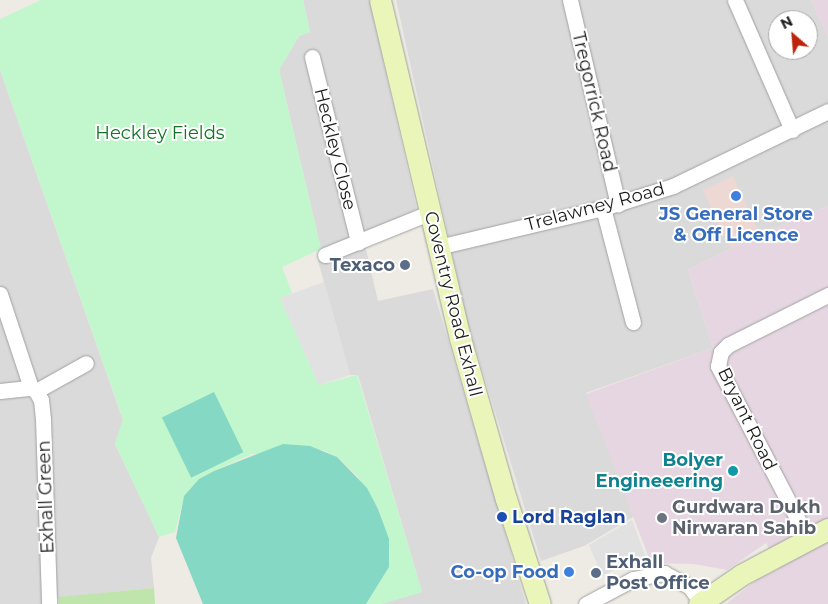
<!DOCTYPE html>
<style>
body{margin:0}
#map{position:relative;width:828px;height:604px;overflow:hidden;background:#edebe3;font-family:Montserrat,sans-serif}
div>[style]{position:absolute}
.residential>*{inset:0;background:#dbdada}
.commercial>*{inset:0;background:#eed8d3;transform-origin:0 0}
.industrial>*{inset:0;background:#e6d6e1}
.grass>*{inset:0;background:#c0e5ac}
.park>*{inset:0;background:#c2f6cd}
.pitch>*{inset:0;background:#85d8c4;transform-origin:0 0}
.parking>*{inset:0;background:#e1e1e1}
.roads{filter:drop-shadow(0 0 1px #a1a1a1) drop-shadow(0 0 1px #a1a1a1)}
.street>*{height:15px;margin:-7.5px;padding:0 7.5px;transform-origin:7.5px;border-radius:7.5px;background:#fff}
.secondary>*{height:21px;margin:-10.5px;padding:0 10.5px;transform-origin:10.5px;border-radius:10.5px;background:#eaf5ba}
.dots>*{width:14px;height:14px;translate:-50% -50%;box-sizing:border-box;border:2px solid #fff;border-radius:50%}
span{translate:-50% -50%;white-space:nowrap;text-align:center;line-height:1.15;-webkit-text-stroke:4px #fff;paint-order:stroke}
.street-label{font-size:18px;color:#1d1d1d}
.park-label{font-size:18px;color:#127427}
.shop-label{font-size:18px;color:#366cbe;font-weight:700}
.right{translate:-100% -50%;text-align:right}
.service-label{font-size:18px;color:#4e5e75;font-weight:700}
.left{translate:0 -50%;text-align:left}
.culture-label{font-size:18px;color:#0d838f;font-weight:700}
.worship-label{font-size:18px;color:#5b616d;font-weight:700}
.transit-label{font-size:18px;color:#164399;font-weight:700}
.north{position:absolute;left:768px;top:10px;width:50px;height:50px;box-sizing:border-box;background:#fff;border:1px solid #a5a5a5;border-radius:50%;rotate:333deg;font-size:14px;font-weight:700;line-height:20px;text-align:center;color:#1d1d1d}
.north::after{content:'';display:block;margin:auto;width:18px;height:22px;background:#be240c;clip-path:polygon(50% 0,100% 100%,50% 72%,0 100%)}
</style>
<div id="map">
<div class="residential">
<div style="clip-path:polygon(303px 0,369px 0,417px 210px,321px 249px,279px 70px,299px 36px,310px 32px)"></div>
<div style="clip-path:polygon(evenodd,396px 0,811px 0,828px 36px,828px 206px,760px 234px,688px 270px,713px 348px,586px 393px,635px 516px,584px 546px,541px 561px,468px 324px,396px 0,778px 20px,808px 20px,808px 50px,778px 50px,778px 20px)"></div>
<div style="clip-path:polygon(0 70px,123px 420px,115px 444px,159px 537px,151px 558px,154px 588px,43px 599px,42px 604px,0 604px)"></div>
<div style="clip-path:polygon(365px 245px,378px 301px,433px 289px,526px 604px,381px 604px,422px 592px,358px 375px,350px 375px,318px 261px)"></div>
</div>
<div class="commercial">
<div style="left:733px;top:176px;width:64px;height:33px;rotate:65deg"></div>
</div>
<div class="industrial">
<div style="clip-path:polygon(811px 0,828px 0,828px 36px)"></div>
<div style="clip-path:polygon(828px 206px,828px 604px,726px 604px,758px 579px,779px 569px,766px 543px,727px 570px,694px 564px,651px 563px,586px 394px,713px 348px,688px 270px,760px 234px)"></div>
</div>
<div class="grass">
<div style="clip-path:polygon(154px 588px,155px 604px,59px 604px,58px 597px)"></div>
</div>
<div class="park">
<div style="clip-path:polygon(41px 0,303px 0,310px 32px,299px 36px,279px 70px,321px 249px,282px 267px,292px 293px,280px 298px,319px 385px,357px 375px,422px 592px,381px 604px,366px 604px,389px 567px,390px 551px,379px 510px,357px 476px,337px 457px,323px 450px,252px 454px,214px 471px,199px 479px,184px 496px,175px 532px,159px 537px,115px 444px,123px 419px,0 70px,0 19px)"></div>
</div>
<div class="pitch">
<div style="left:214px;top:392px;width:67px;height:58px;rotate:64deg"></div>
<div style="clip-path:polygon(283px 444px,310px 446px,337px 457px,367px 488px,378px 509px,389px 539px,389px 567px,366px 604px,203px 604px,176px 538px,184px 496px,199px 479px,214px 471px)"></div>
</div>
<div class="parking">
<div style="clip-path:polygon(324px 282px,350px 375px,319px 385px,280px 298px)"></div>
<div style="clip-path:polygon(632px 520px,645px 555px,602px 576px,589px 545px)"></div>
</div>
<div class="roads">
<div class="street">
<div style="left:570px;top:0;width:210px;rotate:76.8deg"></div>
<div style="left:735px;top:0;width:142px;rotate:66.3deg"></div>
<div style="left:312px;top:57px;width:191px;rotate:76deg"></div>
<div style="left:603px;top:208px;width:118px;rotate:75.3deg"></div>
<div style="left:438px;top:247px;width:170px;rotate:-13.3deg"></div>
<div style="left:603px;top:208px;width:73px;rotate:-17.4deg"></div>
<div style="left:673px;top:186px;width:172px;rotate:-25.8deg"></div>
<div style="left:325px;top:255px;width:112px;rotate:-22deg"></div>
<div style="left:0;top:294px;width:99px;rotate:71.7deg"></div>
<div style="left:0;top:391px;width:31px;rotate:-6deg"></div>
<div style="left:31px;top:388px;width:6px;rotate:31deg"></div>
<div style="left:36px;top:391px;width:10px;rotate:61deg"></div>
<div style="left:41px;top:400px;width:19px;rotate:84deg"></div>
<div style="left:43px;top:419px;width:185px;rotate:88.1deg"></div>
<div style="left:36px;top:391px;width:57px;rotate:-29.2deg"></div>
<div style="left:808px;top:539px;width:195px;rotate:-117.5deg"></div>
<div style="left:718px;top:366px;width:14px;rotate:-78deg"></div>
<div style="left:721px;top:352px;width:10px;rotate:-45deg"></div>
<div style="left:728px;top:345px;width:112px;rotate:-26.6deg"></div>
<div style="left:586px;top:604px;width:53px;rotate:-28deg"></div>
<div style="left:633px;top:579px;width:32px;rotate:-11deg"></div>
<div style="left:664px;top:573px;width:30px;rotate:28deg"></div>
<div style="left:690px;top:587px;width:19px;rotate:55deg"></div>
</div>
<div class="secondary">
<div style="left:380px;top:0;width:347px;rotate:76.7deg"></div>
<div style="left:460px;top:338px;width:167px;rotate:74.1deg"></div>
<div style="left:506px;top:499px;width:110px;rotate:72.1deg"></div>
<div style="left:699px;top:604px;width:51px;rotate:-34.6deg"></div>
<div style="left:741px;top:575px;width:98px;rotate:-27.9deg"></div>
</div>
</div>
<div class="dots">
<div style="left:736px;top:196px;background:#3f7fe0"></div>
<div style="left:405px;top:265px;background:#5c6f8a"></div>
<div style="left:733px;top:471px;background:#0f9aa8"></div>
<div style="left:502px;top:517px;background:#1a4fb4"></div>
<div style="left:662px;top:518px;background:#6b7280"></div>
<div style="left:569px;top:572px;background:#3f7fe0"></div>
<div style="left:596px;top:573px;background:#5c6f8a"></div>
</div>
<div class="street-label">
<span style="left:594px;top:102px;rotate:77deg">Tregorrick Road</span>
<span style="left:335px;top:149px;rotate:76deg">Heckley Close</span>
<span style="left:595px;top:207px;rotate:-15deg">Trelawney Road</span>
<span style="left:453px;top:304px;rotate:76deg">Coventry Road Exhall</span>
<span style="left:747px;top:419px;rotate:64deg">Bryant Road</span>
<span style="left:46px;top:497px;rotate:-92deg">Exhall Green</span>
</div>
<div class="park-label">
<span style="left:160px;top:133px">Heckley Fields</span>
</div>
<div class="shop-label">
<span style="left:736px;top:225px">JS General Store<br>&amp; Off Licence</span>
<span class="right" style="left:559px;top:572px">Co-op Food</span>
</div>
<div class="service-label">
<span class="right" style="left:395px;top:265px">Texaco</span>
<span class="left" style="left:606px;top:573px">Exhall<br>Post Office</span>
</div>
<div class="culture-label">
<span class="right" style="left:723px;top:471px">Bolyer<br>Engineeering</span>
</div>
<div class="worship-label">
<span class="left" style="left:672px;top:518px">Gurdwara Dukh<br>Nirwaran Sahib</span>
</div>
<div class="transit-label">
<span class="left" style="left:512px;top:517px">Lord Raglan</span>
</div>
<div class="north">N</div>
</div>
